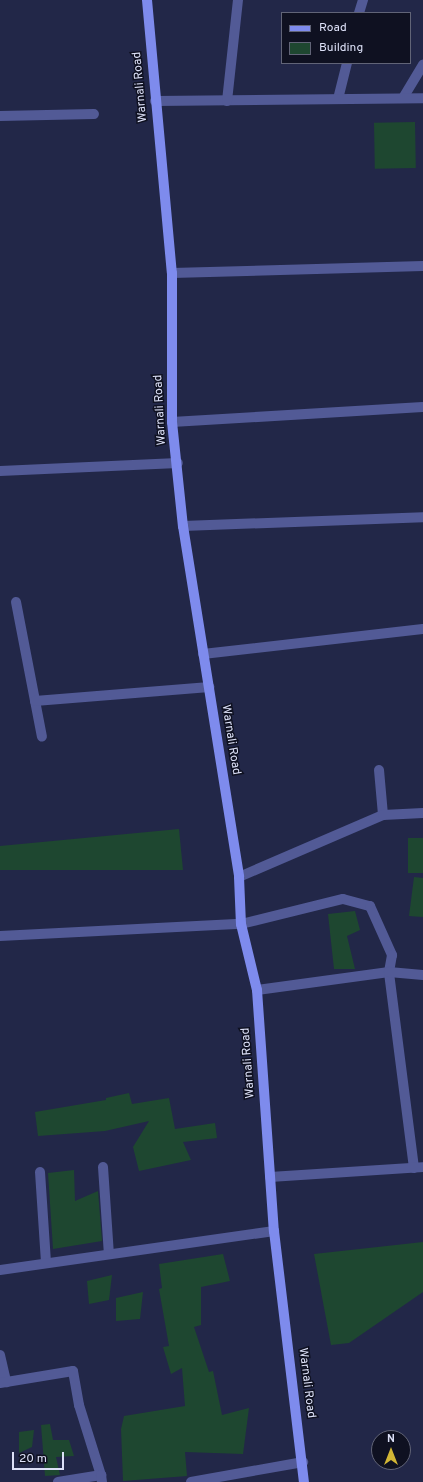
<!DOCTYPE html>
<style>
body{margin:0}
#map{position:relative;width:423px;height:1482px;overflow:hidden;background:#222748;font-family:Overpass,sans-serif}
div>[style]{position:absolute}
.building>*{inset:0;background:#1e4730;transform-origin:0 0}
.minor>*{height:10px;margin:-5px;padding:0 5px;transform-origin:5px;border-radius:5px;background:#525a96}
.major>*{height:10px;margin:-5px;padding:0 5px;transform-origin:5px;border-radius:5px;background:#7e8bed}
span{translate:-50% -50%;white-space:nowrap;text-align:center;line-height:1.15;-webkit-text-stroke:3px #0f1121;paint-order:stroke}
.street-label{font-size:12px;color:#dce0f7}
.legend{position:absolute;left:281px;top:12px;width:130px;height:52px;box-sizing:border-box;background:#0f1121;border:1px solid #616477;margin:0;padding:5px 7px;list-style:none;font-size:12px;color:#dce0f7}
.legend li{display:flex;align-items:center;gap:8px;height:20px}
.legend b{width:20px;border:1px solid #616477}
.north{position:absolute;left:371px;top:1430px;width:40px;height:40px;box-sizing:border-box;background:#0f1121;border:1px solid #616477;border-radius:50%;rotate:0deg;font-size:11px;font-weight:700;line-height:16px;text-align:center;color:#dce0f7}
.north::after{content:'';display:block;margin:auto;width:14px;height:18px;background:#d2b635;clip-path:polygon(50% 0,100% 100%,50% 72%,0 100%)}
.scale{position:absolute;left:12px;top:1452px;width:52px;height:18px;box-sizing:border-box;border:2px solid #dce0f7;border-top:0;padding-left:5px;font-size:12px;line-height:14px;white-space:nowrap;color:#dce0f7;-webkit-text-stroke:3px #0f1121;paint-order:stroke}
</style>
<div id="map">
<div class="building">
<div style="left:415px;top:122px;width:46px;height:41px;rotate:89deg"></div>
<div style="clip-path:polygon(179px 829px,183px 870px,0 870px,0 846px)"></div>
<div style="left:408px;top:838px;width:15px;height:35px"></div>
<div style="clip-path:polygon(414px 877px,423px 878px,423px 917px,409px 916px)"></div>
<div style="clip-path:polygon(355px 911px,360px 930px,347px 936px,355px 969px,334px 969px,328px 914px)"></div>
<div style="clip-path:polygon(129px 1093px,132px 1104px,169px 1098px,175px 1129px,215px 1123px,217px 1138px,183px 1142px,191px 1160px,139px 1171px,133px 1147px,149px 1121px,105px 1131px,38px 1136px,35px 1112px,106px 1100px,106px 1098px)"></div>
<div style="clip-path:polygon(74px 1170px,75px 1201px,98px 1191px,102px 1241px,53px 1249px,48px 1173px)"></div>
<div style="clip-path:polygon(423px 1242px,423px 1292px,349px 1343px,331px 1345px,314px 1254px)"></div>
<div style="clip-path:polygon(223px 1254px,230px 1281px,201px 1287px,201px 1325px,194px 1327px,209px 1372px,213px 1371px,222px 1415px,249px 1408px,243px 1454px,185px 1452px,187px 1476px,123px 1481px,121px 1429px,124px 1416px,185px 1406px,182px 1368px,171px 1374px,163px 1347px,169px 1346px,159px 1289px,162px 1288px,159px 1264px)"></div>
<div style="clip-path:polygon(112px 1275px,109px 1300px,89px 1304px,87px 1281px)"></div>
<div style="clip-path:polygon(143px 1292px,140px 1319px,116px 1321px,116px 1298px)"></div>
<div style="clip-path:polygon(50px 1424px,53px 1440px,69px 1440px,74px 1456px,56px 1457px,60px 1475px,45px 1476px,41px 1425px)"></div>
<div style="clip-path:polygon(34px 1430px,32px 1447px,19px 1453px,19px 1432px)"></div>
</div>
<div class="minor">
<div style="left:359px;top:13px;width:14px;rotate:-73deg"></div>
<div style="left:403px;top:98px;width:39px;rotate:-59deg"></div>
<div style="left:338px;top:99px;width:37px;rotate:-76deg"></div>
<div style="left:155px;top:101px;width:268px;rotate:-0.6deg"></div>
<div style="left:227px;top:101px;width:102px;rotate:-83.8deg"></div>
<div style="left:0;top:116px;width:94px;rotate:-1.2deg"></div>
<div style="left:172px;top:273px;width:251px;rotate:-1.6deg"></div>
<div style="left:172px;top:422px;width:251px;rotate:-3.4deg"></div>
<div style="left:0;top:471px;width:178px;rotate:-2.6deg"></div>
<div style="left:183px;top:526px;width:240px;rotate:-2.1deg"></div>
<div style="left:16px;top:602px;width:137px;rotate:79.1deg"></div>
<div style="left:203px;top:654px;width:221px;rotate:-6.5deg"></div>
<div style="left:35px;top:701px;width:175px;rotate:-4.6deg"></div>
<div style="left:379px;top:770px;width:45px;rotate:84.9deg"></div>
<div style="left:239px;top:877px;width:157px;rotate:-23.3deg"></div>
<div style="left:383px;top:815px;width:40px;rotate:-2.9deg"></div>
<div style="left:0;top:936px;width:241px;rotate:-2.9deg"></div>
<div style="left:241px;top:924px;width:105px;rotate:-13.8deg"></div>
<div style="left:343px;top:899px;width:28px;rotate:15deg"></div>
<div style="left:370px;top:906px;width:54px;rotate:65.8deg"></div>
<div style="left:392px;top:955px;width:17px;rotate:100deg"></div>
<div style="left:389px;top:972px;width:133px;rotate:172.2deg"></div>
<div style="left:103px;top:1167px;width:87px;rotate:86.1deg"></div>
<div style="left:414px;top:1168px;width:198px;rotate:-97.3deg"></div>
<div style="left:389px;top:972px;width:34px;rotate:5deg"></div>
<div style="left:40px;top:1172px;width:91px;rotate:86.2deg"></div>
<div style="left:270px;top:1177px;width:153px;rotate:-3.7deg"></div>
<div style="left:0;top:1270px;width:277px;rotate:-8.1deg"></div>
<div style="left:0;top:1355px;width:28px;rotate:77deg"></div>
<div style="left:0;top:1383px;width:74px;rotate:-9.3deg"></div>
<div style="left:73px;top:1371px;width:35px;rotate:80deg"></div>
<div style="left:79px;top:1405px;width:73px;rotate:72.6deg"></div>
<div style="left:58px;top:1482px;width:44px;rotate:-9.2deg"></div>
<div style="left:101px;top:1475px;width:7px;rotate:82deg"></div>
<div style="left:191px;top:1482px;width:114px;rotate:-10.1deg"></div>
</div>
<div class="major">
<div style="left:147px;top:0;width:274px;rotate:84.8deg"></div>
<div style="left:172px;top:273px;width:149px;rotate:90deg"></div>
<div style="left:172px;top:422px;width:105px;rotate:84deg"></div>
<div style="left:183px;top:526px;width:355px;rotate:80.9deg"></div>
<div style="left:239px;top:877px;width:47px;rotate:87.6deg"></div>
<div style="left:241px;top:924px;width:68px;rotate:76.4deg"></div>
<div style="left:257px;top:990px;width:242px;rotate:86deg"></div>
<div style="left:274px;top:1231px;width:253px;rotate:83.2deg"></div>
</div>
<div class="street-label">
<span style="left:141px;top:87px;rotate:-95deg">Warnali Road</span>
<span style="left:161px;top:410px;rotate:-93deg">Warnali Road</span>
<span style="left:230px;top:740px;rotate:81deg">Warnali Road</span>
<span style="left:249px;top:1063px;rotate:-94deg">Warnali Road</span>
<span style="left:306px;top:1383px;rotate:83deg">Warnali Road</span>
</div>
<ul class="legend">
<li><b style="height:5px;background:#7e8bed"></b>Road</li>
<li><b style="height:11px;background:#1e4730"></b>Building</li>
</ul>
<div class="north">N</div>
<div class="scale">20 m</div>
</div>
